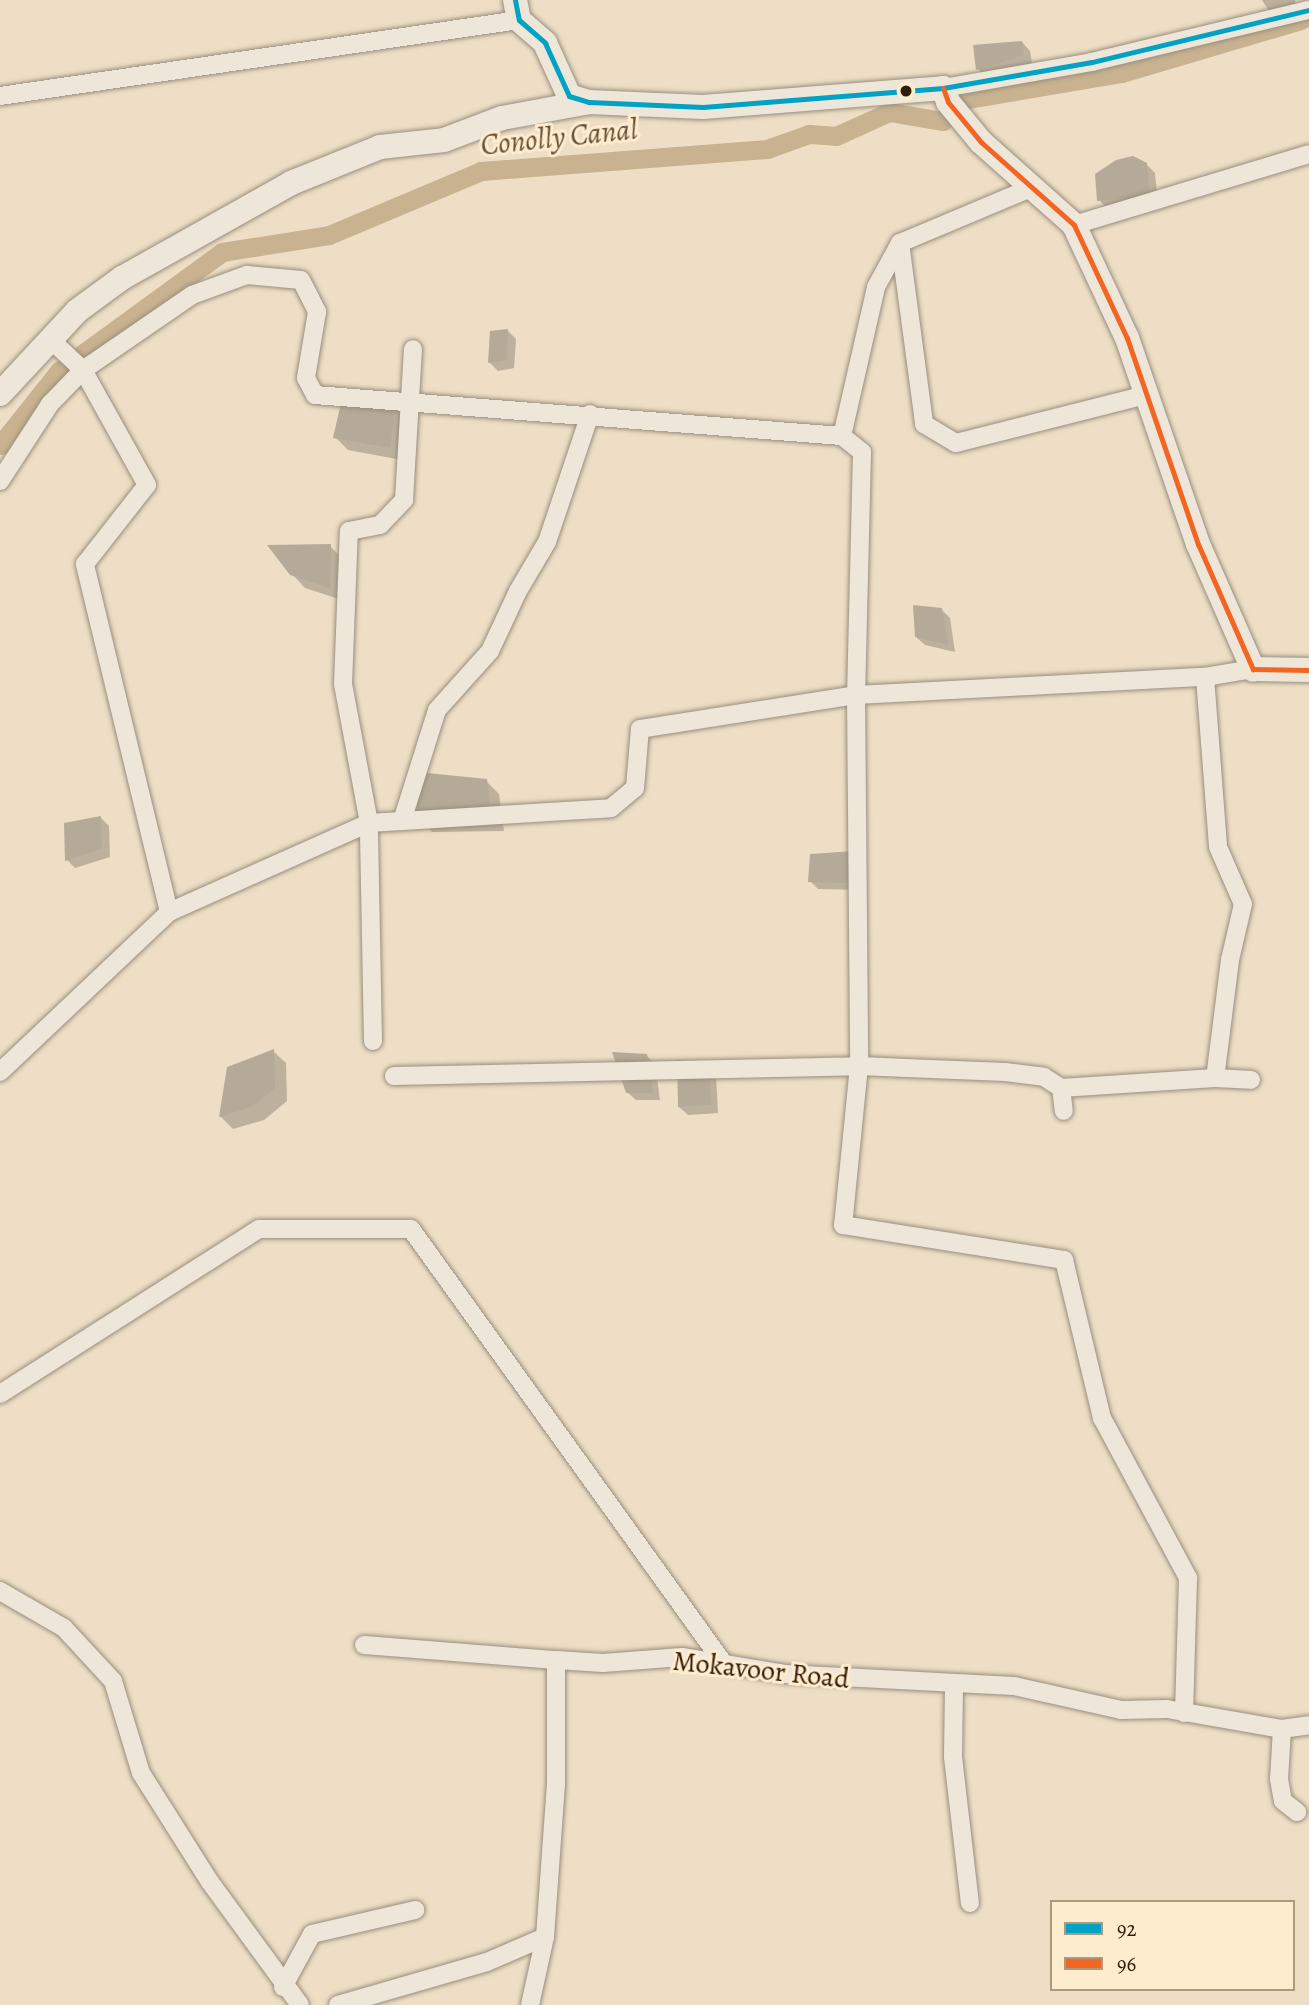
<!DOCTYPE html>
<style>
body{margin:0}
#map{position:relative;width:1309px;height:2005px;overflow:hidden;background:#eddec5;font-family:Alegreya,serif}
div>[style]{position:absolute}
.shadow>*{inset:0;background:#0003}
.canal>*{height:19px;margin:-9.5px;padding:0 9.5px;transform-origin:9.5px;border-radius:9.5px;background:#c8b290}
.building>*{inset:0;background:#b5aa98}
.roads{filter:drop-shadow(0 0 2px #998e7d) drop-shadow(0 0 2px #998e7d)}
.street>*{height:18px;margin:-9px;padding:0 9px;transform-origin:9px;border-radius:9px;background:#efe6da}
.secondary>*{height:24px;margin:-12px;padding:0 12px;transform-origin:12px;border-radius:12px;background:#efe6da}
.bus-1>*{height:5px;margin:-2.5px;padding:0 2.5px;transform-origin:2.5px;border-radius:2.5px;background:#02a2c4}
.bus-2>*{height:5px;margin:-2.5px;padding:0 2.5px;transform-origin:2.5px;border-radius:2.5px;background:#f26522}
.dots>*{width:19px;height:19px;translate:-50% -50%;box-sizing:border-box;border:4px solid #feeccf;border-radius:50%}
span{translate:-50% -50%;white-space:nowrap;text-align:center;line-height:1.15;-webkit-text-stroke:6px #feeccf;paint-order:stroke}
.street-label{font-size:28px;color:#311c07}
.water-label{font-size:30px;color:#675035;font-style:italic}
.legend{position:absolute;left:1050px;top:1900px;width:245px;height:91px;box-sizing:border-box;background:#feeccf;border:2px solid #ac997f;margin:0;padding:9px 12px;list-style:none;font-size:21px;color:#311c07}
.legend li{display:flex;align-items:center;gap:14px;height:35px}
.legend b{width:35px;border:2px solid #ac997f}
</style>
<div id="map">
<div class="shadow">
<div style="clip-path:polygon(1262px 0,1295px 0,1296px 9px,1270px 13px)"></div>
<div style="clip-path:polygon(1022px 42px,1030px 51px,1032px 63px,986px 77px,978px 69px)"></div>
<div style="clip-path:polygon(1146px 164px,1155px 173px,1158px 203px,1107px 208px,1099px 200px)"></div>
<div style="clip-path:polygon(508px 331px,516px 339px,514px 368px,498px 371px,490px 363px)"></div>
<div style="clip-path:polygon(396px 406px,408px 418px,402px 460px,348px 450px,335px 437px)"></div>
<div style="clip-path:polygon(330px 546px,343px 559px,342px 600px,305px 588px,292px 574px)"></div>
<div style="clip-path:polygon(942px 610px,950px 618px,955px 652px,925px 645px,916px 637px)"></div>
<div style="clip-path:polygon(486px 781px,499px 794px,504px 831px,432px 832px,419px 819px)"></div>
<div style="clip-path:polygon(101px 818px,109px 826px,110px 857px,75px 868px,67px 860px)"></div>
<div style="clip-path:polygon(853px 853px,864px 890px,818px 889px,810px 881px)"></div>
<div style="clip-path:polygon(273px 1051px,286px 1063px,287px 1101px,264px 1120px,233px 1129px,220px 1116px)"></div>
<div style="clip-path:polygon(647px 1056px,655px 1064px,660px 1100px,636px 1100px,627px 1092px)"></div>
<div style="clip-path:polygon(678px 1062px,716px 1075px,718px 1113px,688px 1115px,679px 1107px)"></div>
</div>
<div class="canal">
<div style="left:0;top:445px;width:95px;rotate:-51.4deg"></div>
<div style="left:59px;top:371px;width:202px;rotate:-36.1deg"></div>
<div style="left:222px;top:252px;width:108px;rotate:-9deg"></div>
<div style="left:329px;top:235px;width:165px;rotate:-22.8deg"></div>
<div style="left:481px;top:171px;width:287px;rotate:-4.4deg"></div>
<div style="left:767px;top:149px;width:45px;rotate:-19.7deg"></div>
<div style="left:809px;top:134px;width:27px;rotate:4deg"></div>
<div style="left:836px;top:136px;width:58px;rotate:-24.4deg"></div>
<div style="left:889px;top:112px;width:55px;rotate:9.5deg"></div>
<div style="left:943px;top:121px;width:28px;rotate:-48deg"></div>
<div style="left:962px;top:100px;width:162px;rotate:-9.6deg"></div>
<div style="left:1122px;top:73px;width:187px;rotate:-16.5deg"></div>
</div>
<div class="building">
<div style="clip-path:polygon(1022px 41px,1024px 55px,976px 70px,973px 45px)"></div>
<div style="clip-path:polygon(1133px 156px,1147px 163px,1150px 195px,1097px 201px,1095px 174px,1116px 160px)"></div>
<div style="clip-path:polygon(508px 329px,506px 360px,488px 363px,490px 331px)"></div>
<div style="clip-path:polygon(341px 403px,396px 404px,390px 448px,333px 438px)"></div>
<div style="clip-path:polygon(331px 544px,330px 588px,290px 575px,267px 545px)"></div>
<div style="clip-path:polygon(913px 605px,942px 608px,948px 645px,915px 637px)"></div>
<div style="clip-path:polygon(417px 772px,487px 779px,492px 819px,417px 820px)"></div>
<div style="clip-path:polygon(101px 816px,102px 849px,65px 861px,64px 823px)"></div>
<div style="clip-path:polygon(854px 851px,856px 883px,808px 882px,810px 854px)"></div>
<div style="clip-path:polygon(274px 1049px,275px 1088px,251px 1107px,219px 1117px,227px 1067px)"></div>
<div style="clip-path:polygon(612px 1052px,647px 1054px,653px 1093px,626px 1093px)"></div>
<div style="clip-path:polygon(677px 1060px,709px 1064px,711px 1105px,678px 1107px)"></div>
</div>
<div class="roads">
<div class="street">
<div style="left:943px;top:88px;width:151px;rotate:-9.9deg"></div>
<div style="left:1092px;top:62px;width:223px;rotate:-13.5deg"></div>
<div style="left:0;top:96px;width:525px;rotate:-8.33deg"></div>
<div style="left:1074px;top:225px;width:245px;rotate:-16.8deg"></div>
<div style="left:900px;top:243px;width:183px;rotate:82.4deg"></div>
<div style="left:924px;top:424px;width:37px;rotate:31deg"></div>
<div style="left:956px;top:443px;width:199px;rotate:-14.2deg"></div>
<div style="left:842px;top:436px;width:153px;rotate:-77.1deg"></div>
<div style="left:876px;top:287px;width:50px;rotate:-61.4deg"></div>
<div style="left:900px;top:243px;width:142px;rotate:-22.8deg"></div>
<div style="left:0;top:481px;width:92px;rotate:-57deg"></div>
<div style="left:50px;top:404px;width:47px;rotate:-45.9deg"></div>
<div style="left:83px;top:370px;width:132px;rotate:-34.5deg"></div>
<div style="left:192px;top:295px;width:59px;rotate:-20deg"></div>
<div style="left:247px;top:275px;width:54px;rotate:5.3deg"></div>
<div style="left:301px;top:280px;width:36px;rotate:63deg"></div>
<div style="left:317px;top:312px;width:67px;rotate:99.5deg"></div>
<div style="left:306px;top:378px;width:19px;rotate:62deg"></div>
<div style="left:315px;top:395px;width:529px;rotate:4.45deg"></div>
<div style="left:842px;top:436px;width:26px;rotate:39deg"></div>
<div style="left:862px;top:452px;width:243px;rotate:91.4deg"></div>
<div style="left:856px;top:695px;width:371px;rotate:89.5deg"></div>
<div style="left:859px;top:1066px;width:160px;rotate:95.7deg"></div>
<div style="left:843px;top:1225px;width:224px;rotate:9deg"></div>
<div style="left:1064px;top:1260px;width:163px;rotate:76.5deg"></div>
<div style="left:1102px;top:1418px;width:182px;rotate:61.7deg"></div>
<div style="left:1188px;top:1578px;width:135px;rotate:91.7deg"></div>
<div style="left:1205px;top:677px;width:170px;rotate:85.6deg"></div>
<div style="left:1218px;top:847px;width:62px;rotate:66.3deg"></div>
<div style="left:1243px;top:904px;width:57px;rotate:103.1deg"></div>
<div style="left:1230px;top:960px;width:119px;rotate:97.2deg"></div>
<div style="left:402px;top:821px;width:116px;rotate:-72.5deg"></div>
<div style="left:437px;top:710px;width:79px;rotate:-48.1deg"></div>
<div style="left:490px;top:651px;width:66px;rotate:-65deg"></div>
<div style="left:518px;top:591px;width:57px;rotate:-59.4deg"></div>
<div style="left:547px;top:542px;width:135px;rotate:-71.4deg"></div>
<div style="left:169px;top:912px;width:219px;rotate:-24deg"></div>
<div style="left:369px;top:823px;width:242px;rotate:-3.5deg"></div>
<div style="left:611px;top:808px;width:31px;rotate:-40deg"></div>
<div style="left:635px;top:788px;width:59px;rotate:-85.2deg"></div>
<div style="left:640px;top:729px;width:219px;rotate:-8.9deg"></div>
<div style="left:856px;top:695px;width:349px;rotate:-3deg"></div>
<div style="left:1205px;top:677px;width:49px;rotate:-9.5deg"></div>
<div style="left:373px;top:1041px;width:218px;rotate:-91.1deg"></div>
<div style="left:369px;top:823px;width:141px;rotate:-100.6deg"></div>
<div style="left:343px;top:684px;width:153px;rotate:-87.8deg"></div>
<div style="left:349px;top:531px;width:32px;rotate:-11deg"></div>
<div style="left:380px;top:525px;width:35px;rotate:-46deg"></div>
<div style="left:404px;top:500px;width:151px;rotate:-86.6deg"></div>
<div style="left:0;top:1072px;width:233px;rotate:-43.4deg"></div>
<div style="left:169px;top:912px;width:358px;rotate:-103.6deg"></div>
<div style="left:85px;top:564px;width:100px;rotate:-51.9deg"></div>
<div style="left:147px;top:485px;width:132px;rotate:-119.1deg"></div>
<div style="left:83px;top:370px;width:45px;rotate:-136.8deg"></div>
<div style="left:394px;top:1076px;width:465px;rotate:-1.2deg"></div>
<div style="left:859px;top:1066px;width:146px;rotate:2.4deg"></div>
<div style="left:1005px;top:1072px;width:39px;rotate:7deg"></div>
<div style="left:1044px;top:1077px;width:20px;rotate:33deg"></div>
<div style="left:1061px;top:1088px;width:23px;rotate:83deg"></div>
<div style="left:1061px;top:1088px;width:154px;rotate:-3.7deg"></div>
<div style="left:1215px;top:1078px;width:36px;rotate:3deg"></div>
<div style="left:0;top:1394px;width:307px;rotate:-32.5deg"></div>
<div style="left:259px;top:1229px;width:152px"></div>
<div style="left:411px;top:1229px;width:536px;rotate:54.26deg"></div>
<div style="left:0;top:1591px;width:74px;rotate:30deg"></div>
<div style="left:64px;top:1628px;width:72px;rotate:47.2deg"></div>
<div style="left:113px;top:1681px;width:96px;rotate:73.1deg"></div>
<div style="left:141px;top:1773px;width:129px;rotate:57.7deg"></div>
<div style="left:210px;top:1882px;width:152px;rotate:53.8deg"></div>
<div style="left:364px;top:1645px;width:193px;rotate:4.5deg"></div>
<div style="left:954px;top:1685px;width:72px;rotate:90.8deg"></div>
<div style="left:953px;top:1757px;width:147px;rotate:83.4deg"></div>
<div style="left:1282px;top:1729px;width:50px;rotate:93.4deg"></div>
<div style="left:1279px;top:1779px;width:22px;rotate:80deg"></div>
<div style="left:1283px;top:1801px;width:18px;rotate:38deg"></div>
<div style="left:283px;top:1987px;width:60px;rotate:-61.3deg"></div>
<div style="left:312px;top:1934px;width:106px;rotate:-13.1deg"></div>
<div style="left:338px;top:2005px;width:155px;rotate:-16.1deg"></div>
<div style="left:487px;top:1962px;width:63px;rotate:-23.3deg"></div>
<div style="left:530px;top:2005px;width:70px;rotate:-77.6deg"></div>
<div style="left:545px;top:1937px;width:155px;rotate:-85.9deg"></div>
<div style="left:556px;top:1782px;width:122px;rotate:-90deg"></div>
<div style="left:556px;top:1660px;width:47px;rotate:3.7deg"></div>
<div style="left:603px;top:1663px;width:79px;rotate:-4.3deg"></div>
<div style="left:682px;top:1657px;width:104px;rotate:9.4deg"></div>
<div style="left:785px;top:1674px;width:229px;rotate:3deg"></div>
<div style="left:1014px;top:1686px;width:110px;rotate:12.6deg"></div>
<div style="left:1121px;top:1710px;width:46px;rotate:-1.2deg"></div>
<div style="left:1167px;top:1709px;width:117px;rotate:9.9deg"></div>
<div style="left:1282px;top:1729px;width:27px;rotate:-8deg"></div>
</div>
<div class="secondary">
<div style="left:515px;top:0;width:20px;rotate:79deg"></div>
<div style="left:519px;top:20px;width:35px;rotate:41deg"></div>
<div style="left:545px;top:43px;width:58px;rotate:65.6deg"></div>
<div style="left:569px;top:96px;width:21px;rotate:17deg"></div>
<div style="left:589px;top:102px;width:114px;rotate:2.5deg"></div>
<div style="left:703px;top:107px;width:241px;rotate:-4.5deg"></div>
<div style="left:943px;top:88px;width:15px;rotate:70deg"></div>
<div style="left:948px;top:102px;width:52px;rotate:50.5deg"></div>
<div style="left:981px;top:142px;width:125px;rotate:41.7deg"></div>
<div style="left:1074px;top:225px;width:125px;rotate:64.9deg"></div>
<div style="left:1127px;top:338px;width:218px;rotate:71deg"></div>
<div style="left:1198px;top:544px;width:137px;rotate:66.3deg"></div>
<div style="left:1253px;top:669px;width:56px;rotate:1deg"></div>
<div style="left:0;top:394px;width:113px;rotate:-47.1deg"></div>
<div style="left:77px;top:311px;width:56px;rotate:-36.3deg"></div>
<div style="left:122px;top:278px;width:194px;rotate:-29.3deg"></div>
<div style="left:291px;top:183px;width:96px;rotate:-22deg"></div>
<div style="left:380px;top:147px;width:64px;rotate:-6.2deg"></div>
<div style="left:444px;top:140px;width:62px;rotate:-20.8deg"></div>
<div style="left:502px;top:118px;width:88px;rotate:-10.4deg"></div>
</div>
</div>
<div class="bus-1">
<div style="left:515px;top:0;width:20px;rotate:79deg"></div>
<div style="left:519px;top:20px;width:35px;rotate:41deg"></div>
<div style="left:545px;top:43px;width:58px;rotate:65.6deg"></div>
<div style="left:569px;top:96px;width:21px;rotate:17deg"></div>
<div style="left:589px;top:102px;width:114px;rotate:2.5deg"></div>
<div style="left:703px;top:107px;width:241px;rotate:-4.5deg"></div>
<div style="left:943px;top:88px;width:151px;rotate:-9.9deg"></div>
<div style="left:1092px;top:62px;width:223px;rotate:-13.5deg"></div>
</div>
<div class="bus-2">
<div style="left:943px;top:88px;width:15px;rotate:70deg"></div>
<div style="left:948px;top:102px;width:52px;rotate:50.5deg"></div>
<div style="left:981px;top:142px;width:125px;rotate:41.7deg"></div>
<div style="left:1074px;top:225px;width:125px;rotate:64.9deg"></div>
<div style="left:1127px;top:338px;width:218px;rotate:71deg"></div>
<div style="left:1198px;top:544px;width:137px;rotate:66.3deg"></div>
<div style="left:1253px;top:669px;width:56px;rotate:1deg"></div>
</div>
<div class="dots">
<div style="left:906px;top:91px;background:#311c07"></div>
</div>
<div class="street-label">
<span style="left:761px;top:1670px;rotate:6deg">Mokavoor Road</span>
</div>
<div class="water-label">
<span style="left:559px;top:137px;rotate:-6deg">Conolly Canal</span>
</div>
<ul class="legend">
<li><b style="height:9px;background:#02a2c4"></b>92</li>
<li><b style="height:9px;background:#f26522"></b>96</li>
</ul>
</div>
